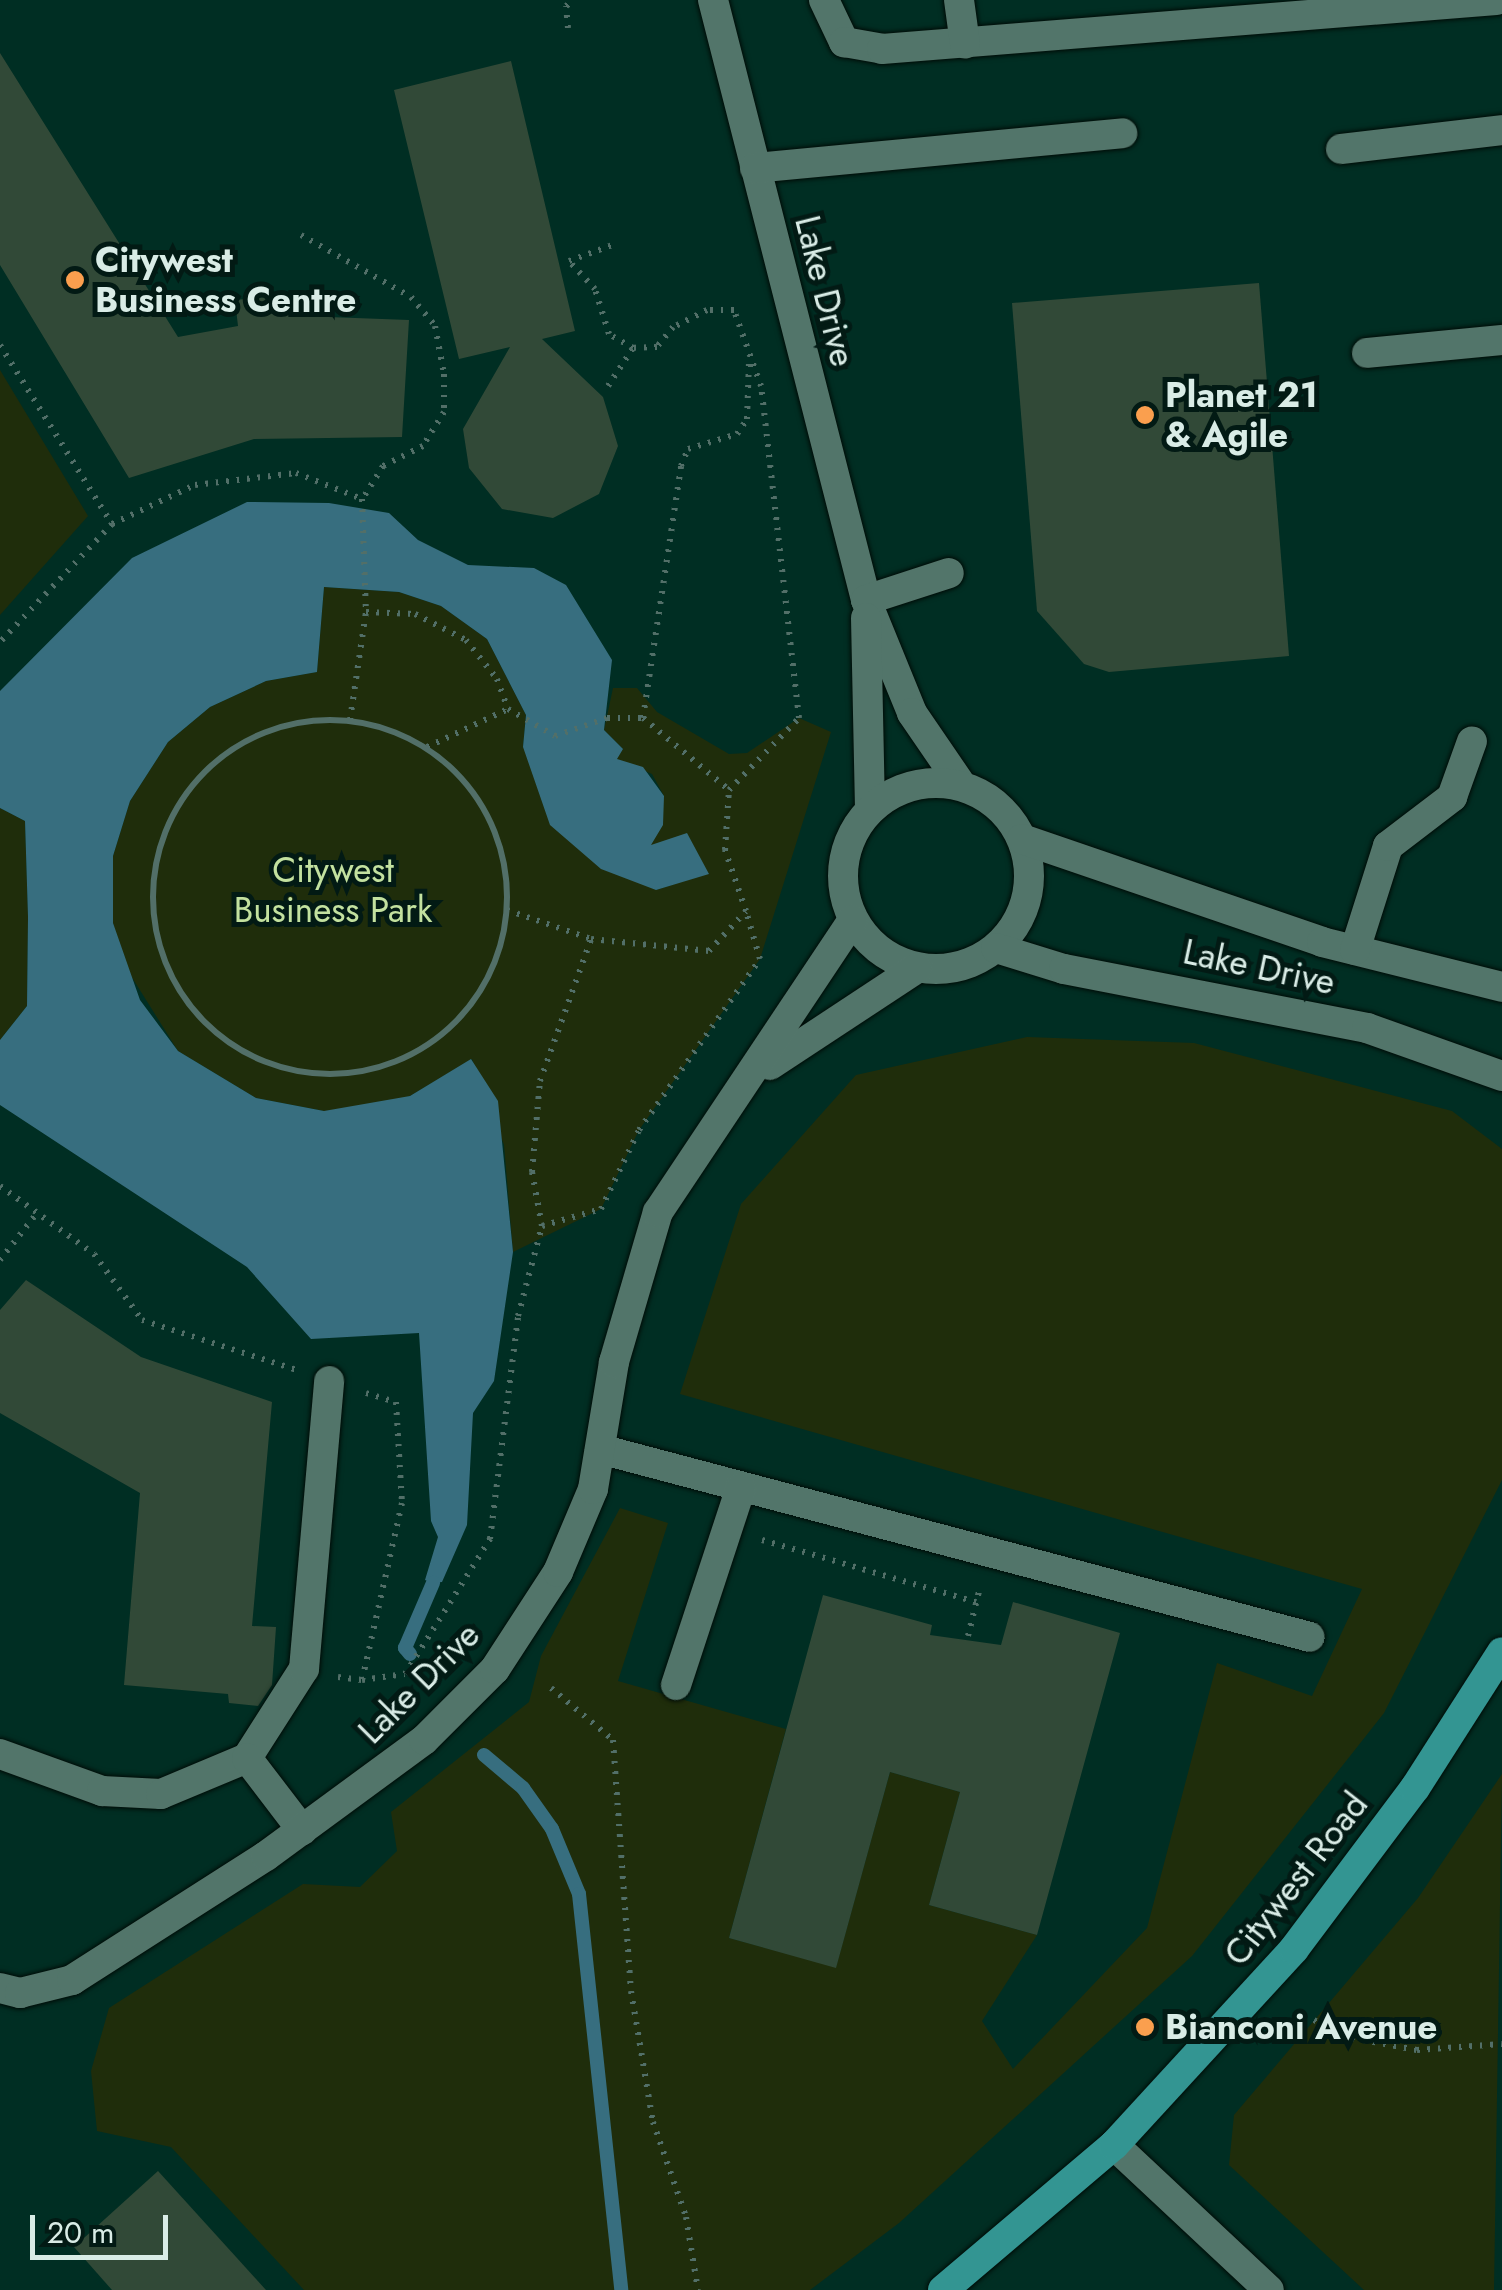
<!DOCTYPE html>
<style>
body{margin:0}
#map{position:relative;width:1502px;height:2290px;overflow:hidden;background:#01241c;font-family:Jost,sans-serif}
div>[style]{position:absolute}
.built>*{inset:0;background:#002e23;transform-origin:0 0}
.green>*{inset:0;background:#1f2d0b}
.water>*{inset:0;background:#376e7f}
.stream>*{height:14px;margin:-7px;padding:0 7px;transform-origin:7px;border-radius:7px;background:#376e7f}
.building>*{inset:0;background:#314937}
.path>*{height:6px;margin-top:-3px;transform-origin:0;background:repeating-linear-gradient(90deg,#526f68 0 2.5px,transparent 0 10.5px)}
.path>.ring{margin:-3px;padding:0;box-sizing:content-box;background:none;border:6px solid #526f68;border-radius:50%}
.roads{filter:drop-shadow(0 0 2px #000c07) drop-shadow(0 0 2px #000c07)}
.minor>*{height:30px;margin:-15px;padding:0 15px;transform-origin:15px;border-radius:15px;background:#52756a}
.minor>.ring{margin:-15px;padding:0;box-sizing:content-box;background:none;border:30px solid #52756a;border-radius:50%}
.major>*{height:30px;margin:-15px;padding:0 15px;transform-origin:15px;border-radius:15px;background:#339592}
.dots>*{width:28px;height:28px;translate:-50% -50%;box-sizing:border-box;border:5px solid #021a14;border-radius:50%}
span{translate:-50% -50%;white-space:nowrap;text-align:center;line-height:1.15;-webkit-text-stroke:10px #021a14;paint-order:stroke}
.poi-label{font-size:35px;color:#d9ece6;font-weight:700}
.left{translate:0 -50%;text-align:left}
.street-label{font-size:35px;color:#d9ece6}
.park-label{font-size:35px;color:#c3e19f}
.scale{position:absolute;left:30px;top:2215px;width:138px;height:45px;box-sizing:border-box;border:5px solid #d9ece6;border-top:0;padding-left:12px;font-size:30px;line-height:35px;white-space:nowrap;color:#d9ece6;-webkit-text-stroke:8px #021a14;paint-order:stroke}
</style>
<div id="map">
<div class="built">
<div style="left:0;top:0;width:1502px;height:2290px"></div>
</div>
<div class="green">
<div style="clip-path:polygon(0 370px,88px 516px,0 615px)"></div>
<div style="clip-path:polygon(324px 587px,399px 592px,441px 606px,487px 639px,526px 715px,523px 747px,656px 890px,708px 873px,667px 846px,650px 846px,664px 796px,652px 774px,616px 759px,623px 749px,604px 730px,613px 688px,637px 688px,657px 712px,729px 754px,747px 753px,799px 718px,831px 732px,760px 959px,639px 1130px,601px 1209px,513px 1252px,504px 1145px,472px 1059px,410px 1096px,366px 1109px,324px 1111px,256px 1098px,178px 1051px,123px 963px,113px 923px,113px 856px,130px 801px,168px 742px,210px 707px,266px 681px,317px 672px)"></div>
<div style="clip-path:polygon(0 808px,25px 821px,28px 917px,27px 1006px,0 1040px)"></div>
<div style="clip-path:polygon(1027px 1037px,1194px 1043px,1452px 1111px,1502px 1149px,1502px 1480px,1384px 1713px,1192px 1956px,899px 2223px,810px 2290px,304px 2290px,171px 2147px,97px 2131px,91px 2071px,109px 2008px,303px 1884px,360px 1887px,397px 1851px,391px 1812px,529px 1702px,541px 1656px,620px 1508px,668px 1523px,618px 1681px,786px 1729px,729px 1938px,836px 1967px,890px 1772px,960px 1792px,929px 1905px,1037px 1935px,982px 2021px,1013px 2069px,1147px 1928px,1217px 1663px,1312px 1696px,1362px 1589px,680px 1394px,741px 1204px,856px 1075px)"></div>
<div style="clip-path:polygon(1502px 1774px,1494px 2290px,1364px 2290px,1229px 2165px,1234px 2115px,1418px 1898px)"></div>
</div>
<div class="water">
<div style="clip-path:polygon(247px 502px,329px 503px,389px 513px,418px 540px,468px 565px,534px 568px,566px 585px,612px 660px,604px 730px,623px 749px,617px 759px,643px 767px,664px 796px,663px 825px,651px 845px,687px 833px,709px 874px,656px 890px,601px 869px,550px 825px,523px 747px,526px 715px,487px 639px,441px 606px,399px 592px,324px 587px,317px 672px,266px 681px,210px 707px,168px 742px,130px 801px,113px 856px,113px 923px,140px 1000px,178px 1051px,256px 1098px,324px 1111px,410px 1096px,471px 1059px,498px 1101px,513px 1252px,494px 1381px,473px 1413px,467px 1525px,442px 1582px,433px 1583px,425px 1580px,438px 1537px,431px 1521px,419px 1333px,311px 1339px,247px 1267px,0 1105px,0 1040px,27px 1006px,28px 917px,25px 821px,0 808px,0 691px,132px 558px)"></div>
</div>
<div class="stream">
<div style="left:410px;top:1654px;width:8px;rotate:-130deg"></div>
<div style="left:405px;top:1648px;width:71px;rotate:-66.7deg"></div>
<div style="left:484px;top:1755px;width:51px;rotate:40.2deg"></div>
<div style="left:523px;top:1788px;width:50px;rotate:54.7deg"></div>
<div style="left:552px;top:1829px;width:70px;rotate:67.4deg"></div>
<div style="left:579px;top:1894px;width:398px;rotate:83.9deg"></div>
</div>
<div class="building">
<div style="clip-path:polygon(0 53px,178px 337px,238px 326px,235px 300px,300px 294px,301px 316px,409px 320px,402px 437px,254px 439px,129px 478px,0 265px)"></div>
<div style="clip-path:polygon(511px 61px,575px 331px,542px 339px,603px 397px,618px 446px,599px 494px,553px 518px,502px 509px,469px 468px,463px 429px,510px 347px,459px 359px,394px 90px)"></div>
<div style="clip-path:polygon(1259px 283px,1289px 656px,1109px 672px,1084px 664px,1037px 611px,1012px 303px)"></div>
<div style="clip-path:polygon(26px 1280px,141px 1357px,272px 1402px,252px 1626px,276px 1627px,272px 1685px,258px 1706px,229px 1703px,228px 1694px,124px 1685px,140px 1493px,0 1413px,0 1310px)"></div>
<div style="clip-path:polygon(823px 1595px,932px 1625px,930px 1635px,1001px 1645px,1013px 1602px,1120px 1633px,1037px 1935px,929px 1905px,960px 1792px,890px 1772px,836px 1968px,729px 1938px)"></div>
<div style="clip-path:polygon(158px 2171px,266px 2290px,112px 2290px,74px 2247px)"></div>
</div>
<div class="path">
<div style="left:568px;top:28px;width:22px;rotate:-95deg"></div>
<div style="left:566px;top:6px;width:10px;rotate:-37deg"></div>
<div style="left:301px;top:235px;width:126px;rotate:29.4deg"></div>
<div style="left:411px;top:297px;width:38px;rotate:50deg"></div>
<div style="left:435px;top:326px;width:49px;rotate:79.4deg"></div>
<div style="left:444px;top:374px;width:38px;rotate:90deg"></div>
<div style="left:444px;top:412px;width:40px;rotate:122deg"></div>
<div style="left:423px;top:446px;width:45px;rotate:153.4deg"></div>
<div style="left:383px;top:466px;width:39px;rotate:122deg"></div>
<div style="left:362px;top:499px;width:113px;rotate:88deg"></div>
<div style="left:0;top:345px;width:211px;rotate:58deg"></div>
<div style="left:112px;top:524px;width:163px;rotate:133.5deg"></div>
<div style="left:608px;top:386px;width:45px;rotate:-56.7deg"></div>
<div style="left:112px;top:524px;width:92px;rotate:-25.2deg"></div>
<div style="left:195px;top:485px;width:102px;rotate:-6.8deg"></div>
<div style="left:296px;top:473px;width:71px;rotate:21.5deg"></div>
<div style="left:643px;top:718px;width:255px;rotate:-81.4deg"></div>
<div style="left:681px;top:466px;width:18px;rotate:-68deg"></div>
<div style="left:688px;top:449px;width:51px;rotate:-17deg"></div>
<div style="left:737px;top:434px;width:18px;rotate:-56deg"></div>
<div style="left:747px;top:419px;width:58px;rotate:-88deg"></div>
<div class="ring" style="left:153px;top:720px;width:348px;height:348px"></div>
<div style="left:350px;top:720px;width:109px;rotate:-81.6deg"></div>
<div style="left:366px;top:612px;width:49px;rotate:2.3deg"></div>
<div style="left:415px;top:614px;width:57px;rotate:27deg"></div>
<div style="left:466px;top:640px;width:50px;rotate:51.5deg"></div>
<div style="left:497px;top:679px;width:32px;rotate:70deg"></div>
<div style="left:427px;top:747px;width:89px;rotate:-25.1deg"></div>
<div style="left:508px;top:709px;width:54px;rotate:29.9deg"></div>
<div style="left:555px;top:736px;width:55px;rotate:-19.1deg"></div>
<div style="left:607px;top:718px;width:36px"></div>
<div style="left:643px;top:718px;width:112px;rotate:39.9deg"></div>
<div style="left:507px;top:910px;width:89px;rotate:19deg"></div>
<div style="left:591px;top:939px;width:119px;rotate:5.8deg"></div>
<div style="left:709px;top:951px;width:54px;rotate:-47.2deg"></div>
<div style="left:746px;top:911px;width:65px;rotate:-109deg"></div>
<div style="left:725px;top:850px;width:60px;rotate:-86.2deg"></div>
<div style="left:729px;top:790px;width:100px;rotate:-45.8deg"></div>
<div style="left:799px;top:718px;width:334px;rotate:-96.5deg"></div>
<div style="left:761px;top:386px;width:81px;rotate:-109.6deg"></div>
<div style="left:734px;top:310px;width:27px;rotate:180deg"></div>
<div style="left:707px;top:310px;width:38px;rotate:153deg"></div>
<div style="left:673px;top:327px;width:26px;rotate:129deg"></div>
<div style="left:657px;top:347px;width:24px;rotate:178deg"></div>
<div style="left:633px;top:348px;width:28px;rotate:-150deg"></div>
<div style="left:609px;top:334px;width:47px;rotate:-107.3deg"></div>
<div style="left:595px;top:289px;width:38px;rotate:-133deg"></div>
<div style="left:569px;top:261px;width:52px;rotate:-20.2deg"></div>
<div style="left:0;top:1186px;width:116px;rotate:35.9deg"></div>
<div style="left:94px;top:1254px;width:82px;rotate:54deg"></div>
<div style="left:142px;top:1320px;width:163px;rotate:17.9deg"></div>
<div style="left:542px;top:1226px;width:55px;rotate:-100.5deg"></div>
<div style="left:532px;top:1172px;width:91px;rotate:-85deg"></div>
<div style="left:540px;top:1081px;width:151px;rotate:-70.2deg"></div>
<div style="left:0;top:1260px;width:60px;rotate:-51.8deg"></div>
<div style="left:366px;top:1393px;width:31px;rotate:17deg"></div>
<div style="left:396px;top:1402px;width:101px;rotate:86.6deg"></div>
<div style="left:402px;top:1503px;width:181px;rotate:102.7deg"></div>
<div style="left:362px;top:1680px;width:43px;rotate:-7.9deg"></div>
<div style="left:405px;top:1674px;width:160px;rotate:-57.8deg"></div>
<div style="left:490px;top:1539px;width:225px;rotate:-82.8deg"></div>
<div style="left:518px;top:1316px;width:93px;rotate:-75.1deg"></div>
<div style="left:542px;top:1226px;width:61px;rotate:-16.1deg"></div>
<div style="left:601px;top:1209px;width:88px;rotate:-64.3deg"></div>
<div style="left:639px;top:1130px;width:209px;rotate:-54.7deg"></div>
<div style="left:760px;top:959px;width:50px;rotate:-106.3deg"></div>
<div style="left:762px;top:1540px;width:223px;rotate:16.2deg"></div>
<div style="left:968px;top:1636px;width:50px;rotate:-76.2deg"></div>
<div style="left:338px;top:1677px;width:24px;rotate:7deg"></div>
<div style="left:551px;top:1688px;width:81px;rotate:40deg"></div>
<div style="left:613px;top:1740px;width:252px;rotate:85.9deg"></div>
<div style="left:631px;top:1991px;width:133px;rotate:80.5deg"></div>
<div style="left:653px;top:2122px;width:101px;rotate:70.8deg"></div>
<div style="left:686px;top:2217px;width:74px;rotate:80.7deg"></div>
<div style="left:1314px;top:2020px;width:32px;rotate:30deg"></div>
<div style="left:1342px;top:2036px;width:76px;rotate:10.6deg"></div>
<div style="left:1417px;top:2050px;width:85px;rotate:-4deg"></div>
</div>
<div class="roads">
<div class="minor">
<div style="left:713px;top:0;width:619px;rotate:75.69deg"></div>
<div style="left:866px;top:600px;width:122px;rotate:67.8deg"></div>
<div style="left:912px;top:713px;width:88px;rotate:55.6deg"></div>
<div style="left:824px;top:0;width:47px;rotate:64.5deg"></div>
<div style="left:844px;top:42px;width:39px;rotate:10deg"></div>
<div style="left:882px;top:49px;width:616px;rotate:-4.56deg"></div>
<div style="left:959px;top:0;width:44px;rotate:82.2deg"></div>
<div style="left:1341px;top:149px;width:162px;rotate:-6.7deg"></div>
<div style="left:755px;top:168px;width:369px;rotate:-5.4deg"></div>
<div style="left:1367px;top:353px;width:136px;rotate:-5.5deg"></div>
<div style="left:866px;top:600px;width:87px;rotate:-18deg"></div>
<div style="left:866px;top:618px;width:192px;rotate:88.8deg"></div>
<div class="ring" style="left:843px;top:783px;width:156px;height:156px"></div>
<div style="left:1022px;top:839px;width:317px;rotate:18.9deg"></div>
<div style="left:1322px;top:942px;width:186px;rotate:14deg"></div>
<div style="left:996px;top:948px;width:71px;rotate:17.2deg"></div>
<div style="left:1064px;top:969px;width:309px;rotate:11deg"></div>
<div style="left:1367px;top:1028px;width:143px;rotate:19.6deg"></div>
<div style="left:1355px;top:950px;width:109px;rotate:-72.4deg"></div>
<div style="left:1388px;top:846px;width:81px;rotate:-37.4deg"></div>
<div style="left:1452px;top:797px;width:59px;rotate:-70.3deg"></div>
<div style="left:770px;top:1065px;width:176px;rotate:-33.4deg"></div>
<div style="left:600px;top:1449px;width:734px;rotate:14.83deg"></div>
<div style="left:676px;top:1685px;width:208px;rotate:-71.8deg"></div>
<div style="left:0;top:1754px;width:109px;rotate:19.9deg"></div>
<div style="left:102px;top:1791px;width:59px;rotate:2.9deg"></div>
<div style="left:161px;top:1794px;width:93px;rotate:-22.7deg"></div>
<div style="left:247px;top:1758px;width:106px;rotate:-57.4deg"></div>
<div style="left:304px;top:1669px;width:289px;rotate:-85deg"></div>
<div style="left:247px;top:1758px;width:91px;rotate:52.6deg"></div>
<div style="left:0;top:1988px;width:21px;rotate:14deg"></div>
<div style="left:20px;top:1993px;width:54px;rotate:-14deg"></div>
<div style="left:72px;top:1980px;width:230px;rotate:-32.6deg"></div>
<div style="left:266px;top:1856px;width:196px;rotate:-36.3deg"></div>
<div style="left:424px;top:1740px;width:100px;rotate:-45deg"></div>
<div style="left:495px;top:1669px;width:116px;rotate:-57deg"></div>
<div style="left:558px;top:1572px;width:90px;rotate:-67.1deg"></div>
<div style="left:593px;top:1489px;width:129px;rotate:-80.6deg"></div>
<div style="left:614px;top:1362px;width:156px;rotate:-73.7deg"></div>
<div style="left:658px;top:1212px;width:351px;rotate:-56.3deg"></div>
<div style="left:1114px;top:2145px;width:212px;rotate:43.1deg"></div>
</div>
<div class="major">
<div style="left:943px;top:2290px;width:224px;rotate:-40.3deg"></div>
<div style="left:1114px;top:2145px;width:266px;rotate:-47.4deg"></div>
<div style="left:1294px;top:1949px;width:201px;rotate:-53.1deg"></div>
<div style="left:1415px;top:1788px;width:161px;rotate:-57.4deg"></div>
</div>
</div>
<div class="dots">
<div style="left:75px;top:280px;background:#fa9f4e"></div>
<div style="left:1145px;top:415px;background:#fa9f4e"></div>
<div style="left:1145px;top:2027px;background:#fa9f4e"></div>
</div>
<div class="poi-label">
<span class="left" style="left:95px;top:280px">Citywest<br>Business Centre</span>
<span class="left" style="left:1165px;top:415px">Planet 21<br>&amp; Agile</span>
<span class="left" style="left:1165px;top:2027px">Bianconi Avenue</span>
</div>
<div class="street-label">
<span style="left:825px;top:291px;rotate:76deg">Lake Drive</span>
<span style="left:1259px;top:967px;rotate:12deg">Lake Drive</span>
<span style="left:419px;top:1683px;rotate:-45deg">Lake Drive</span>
<span style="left:1296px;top:1879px;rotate:-52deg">Citywest Road</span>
</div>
<div class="park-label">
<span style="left:333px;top:890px">Citywest<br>Business Park</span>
</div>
<div class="scale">20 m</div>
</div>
